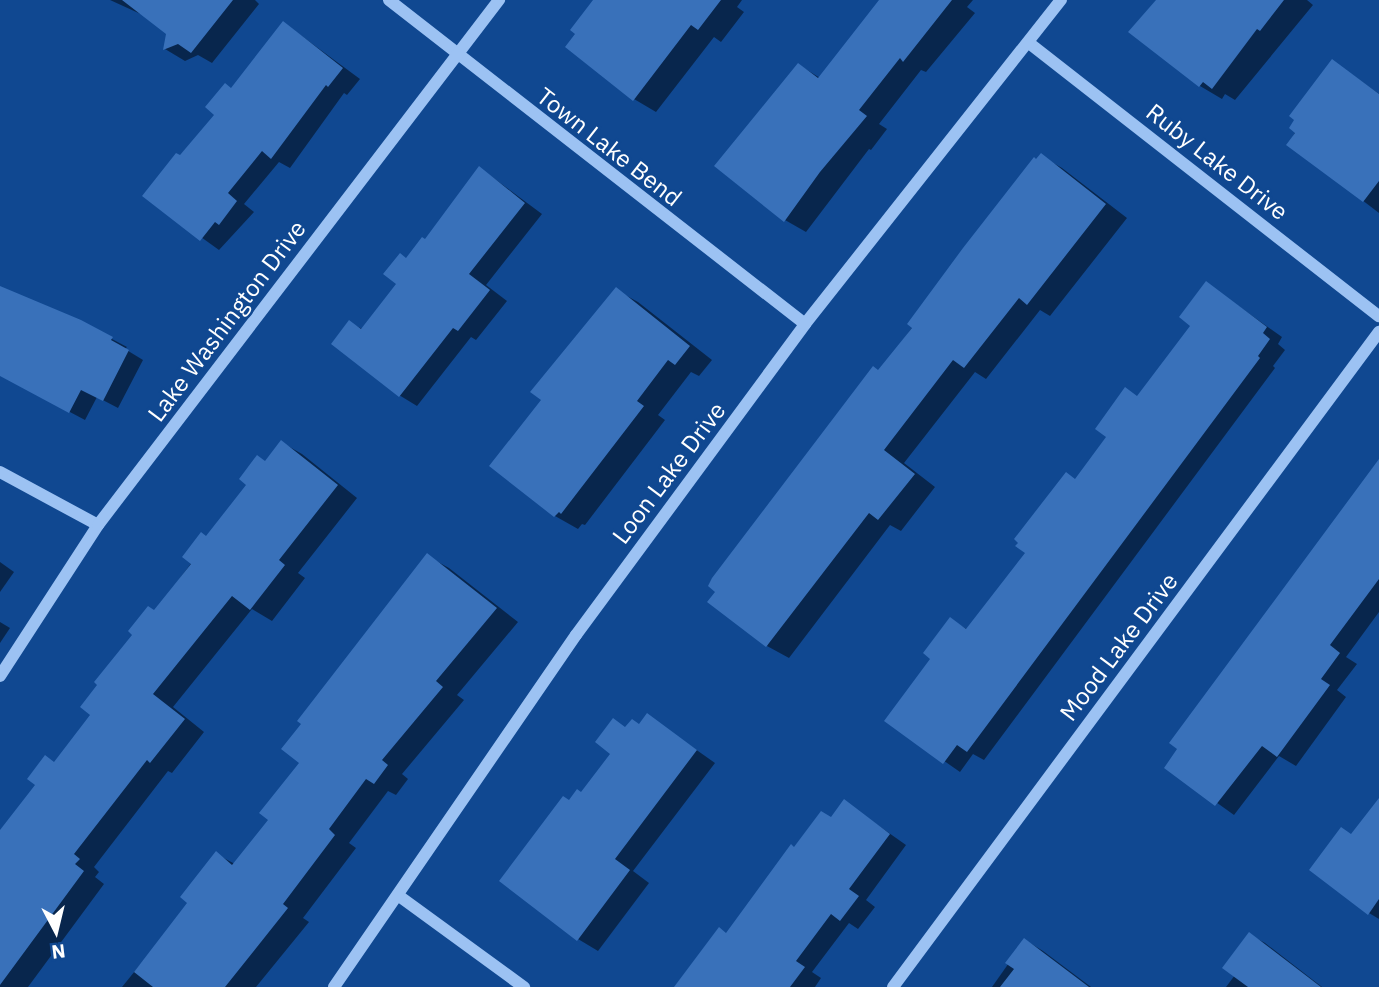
<!DOCTYPE html>
<style>
body{margin:0}
#map{position:relative;width:1379px;height:987px;overflow:hidden;background:#104891;font-family:"IBM Plex Sans",sans-serif}
div>[style]{position:absolute}
.shadow>*{inset:0;background:#0007}
.building>*{inset:0;background:#3971ba}
.minor>*{height:12px;margin:-6px;padding:0 6px;transform-origin:6px;border-radius:6px;background:#9cc2f3}
span{translate:-50% -50%;white-space:nowrap;text-align:center;line-height:1.15;-webkit-text-stroke:5px #104891;paint-order:stroke}
.street-label{font-size:24px;color:#fff}
.north{position:absolute;left:21px;top:896px;width:70px;height:70px;-webkit-text-stroke:5px #104891;paint-order:stroke;rotate:173deg;font-size:19px;font-weight:700;line-height:28px;text-align:center;color:#fff}
.north::after{content:'';display:block;margin:auto;width:24px;height:32px;background:#fff;clip-path:polygon(50% 0,100% 100%,50% 72%,0 100%)}
</style>
<div id="map">
<div class="shadow">
<div style="clip-path:polygon(110px 0,255px 0,259px 4px,212px 63px,198px 55px,185px 61px,165px 49px,168px 33px,145px 16px)"></div>
<div style="clip-path:polygon(595px 0,742px 0,737px 7px,744px 12px,721px 42px,714px 37px,656px 112px,634px 99px,578px 33px)"></div>
<div style="clip-path:polygon(881px 0,973px 0,967px 7px,975px 13px,926px 72px,921px 70px,879px 124px,887px 129px,871px 150px,869px 149px,806px 232px,785px 220px,799px 65px,820px 78px)"></div>
<div style="clip-path:polygon(1157px 0,1307px 0,1313px 5px,1235px 100px,1225px 94px,1222px 99px,1200px 86px)"></div>
<div style="clip-path:polygon(284px 23px,360px 79px,347px 95px,344px 93px,290px 168px,279px 162px,244px 204px,254px 212px,219px 250px,144px 196px,217px 114px)"></div>
<div style="clip-path:polygon(1333px 61px,1379px 94px,1379px 213px,1289px 144px)"></div>
<div style="clip-path:polygon(1041px 156px,1062px 168px,1127px 218px,1050px 316px,1040px 310px,986px 379px,975px 372px,904px 463px,935px 487px,901px 531px,890px 525px,789px 658px,767px 646px,879px 372px)"></div>
<div style="clip-path:polygon(480px 168px,542px 214px,486px 285px,507px 301px,476px 340px,471px 337px,417px 406px,399px 395px,349px 322px,362px 329px,398px 283px,407px 259px,426px 241px)"></div>
<div style="clip-path:polygon(1206px 283px,1282px 337px,1278px 344px,1285px 350px,1273px 366px,1275px 368px,984px 760px,973px 754px,960px 772px,887px 721px,933px 659px,950px 619px,968px 630px,1027px 553px,1076px 480px,1192px 325px)"></div>
<div style="clip-path:polygon(0 287px,80px 322px,127px 347px,125px 349px,143px 360px,118px 408px,97px 397px,85px 420px,0 375px)"></div>
<div style="clip-path:polygon(616px 290px,638px 302px,712px 360px,699px 376px,691px 372px,658px 415px,665px 420px,585px 525px,582px 524px,578px 529px,555px 516px,492px 466px,543px 400px)"></div>
<div style="clip-path:polygon(281px 442px,302px 454px,357px 498px,298px 573px,305px 578px,272px 621px,252px 609px,173px 707px,204px 732px,172px 773px,168px 771px,94px 867px,99px 872px,95px 877px,104px 884px,28px 987px,0 987px,0 831px,93px 715px,155px 612px)"></div>
<div style="clip-path:polygon(1379px 463px,1379px 612px,1346px 657px,1357px 664px,1337px 690px,1346px 697px,1296px 766px,1279px 756px,1234px 815px,1167px 767px)"></div>
<div style="clip-path:polygon(427px 556px,449px 568px,518px 622px,457px 695px,464px 700px,402px 774px,408px 779px,396px 795px,388px 791px,349px 843px,356px 848px,303px 918px,309px 922px,256px 987px,122px 987px,190px 903px,216px 854px,235px 864px,270px 820px)"></div>
<div style="clip-path:polygon(0 562px,14px 572px,0 592px)"></div>
<div style="clip-path:polygon(0 622px,10px 628px,0 643px)"></div>
<div style="clip-path:polygon(647px 715px,715px 763px,633px 871px,649px 883px,598px 951px,578px 939px,570px 802px,582px 794px,613px 753px,627px 728px,640px 726px)"></div>
<div style="clip-path:polygon(1379px 800px,1379px 919px,1369px 913px,1352px 835px)"></div>
<div style="clip-path:polygon(845px 802px,906px 845px,866px 900px,875px 907px,858px 929px,849px 923px,812px 972px,821px 978px,815px 987px,676px 987px,728px 934px,795px 849px,832px 819px)"></div>
<div style="clip-path:polygon(1250px 935px,1265px 943px,1322px 987px,1226px 987px,1235px 975px)"></div>
<div style="clip-path:polygon(1025px 940px,1043px 951px,1091px 987px,992px 987px)"></div>
</div>
<div class="building">
<div style="clip-path:polygon(122px 0,233px 0,191px 53px,178px 44px,163px 50px,166px 34px)"></div>
<div style="clip-path:polygon(593px 0,721px 0,698px 30px,691px 25px,633px 101px,565px 47px,575px 34px,570px 30px)"></div>
<div style="clip-path:polygon(879px 0,952px 0,903px 62px,900px 58px,859px 110px,867px 116px,820px 172px,784px 222px,714px 166px,798px 63px,818px 78px)"></div>
<div style="clip-path:polygon(1156px 0,1284px 0,1260px 31px,1257px 29px,1212px 89px,1203px 82px,1199px 87px,1128px 32px)"></div>
<div style="clip-path:polygon(283px 21px,343px 68px,328px 87px,326px 85px,271px 159px,262px 151px,228px 193px,237px 201px,219px 225px,215px 222px,200px 241px,142px 196px,176px 153px,180px 155px,214px 115px,205px 107px,225px 83px,231px 88px)"></div>
<div style="clip-path:polygon(1332px 59px,1379px 94px,1379px 181px,1363px 202px,1286px 145px,1295px 133px,1289px 128px,1294px 120px,1289px 116px)"></div>
<div style="clip-path:polygon(1041px 153px,1106px 204px,1027px 305px,1019px 298px,964px 368px,953px 360px,884px 450px,915px 474px,878px 520px,869px 513px,766px 647px,707px 602px,715px 592px,708px 586px,712px 578px,873px 366px,878px 370px,912px 328px,907px 324px,963px 248px,1034px 157px,1036px 159px)"></div>
<div style="clip-path:polygon(479px 166px,525px 203px,469px 274px,490px 290px,458px 331px,453px 328px,399px 397px,331px 344px,349px 320px,361px 329px,396px 284px,383px 274px,400px 253px,406px 258px,422px 237px,425px 239px)"></div>
<div style="clip-path:polygon(1206px 281px,1267px 327px,1263px 333px,1270px 339px,1258px 356px,1260px 358px,967px 752px,957px 745px,943px 764px,884px 721px,930px 659px,923px 653px,950px 617px,966px 629px,1025px 553px,1015px 546px,1018px 543px,1014px 539px,1066px 472px,1075px 479px,1106px 437px,1095px 429px,1125px 387px,1137px 396px,1190px 326px,1179px 317px)"></div>
<div style="clip-path:polygon(0 286px,81px 320px,113px 337px,111px 340px,129px 350px,103px 401px,81px 390px,69px 413px,0 376px)"></div>
<div style="clip-path:polygon(616px 287px,690px 346px,675px 365px,668px 360px,637px 401px,644px 406px,561px 514px,559px 512px,554px 517px,489px 466px,541px 400px,530px 392px)"></div>
<div style="clip-path:polygon(281px 440px,338px 485px,279px 560px,285px 565px,250px 610px,232px 596px,153px 694px,185px 719px,150px 763px,147px 760px,74px 854px,80px 859px,75px 864px,84px 871px,0 985px,0 830px,35px 785px,27px 779px,45px 755px,54px 762px,90px 715px,80px 707px,97px 685px,94px 682px,132px 635px,128px 631px,148px 606px,154px 610px,191px 564px,182px 557px,201px 532px,206px 536px,246px 485px,239px 479px,257px 455px,265px 461px)"></div>
<div style="clip-path:polygon(1379px 459px,1379px 579px,1330px 645px,1340px 653px,1321px 679px,1330px 685px,1277px 757px,1262px 746px,1215px 806px,1164px 768px,1177px 749px,1169px 743px)"></div>
<div style="clip-path:polygon(427px 553px,497px 608px,436px 681px,443px 687px,382px 760px,388px 765px,374px 784px,366px 779px,329px 829px,335px 835px,283px 904px,288px 908px,225px 987px,153px 987px,134px 972px,187px 903px,180px 897px,216px 851px,232px 865px,268px 820px,259px 813px,299px 763px,281px 749px,301px 724px,297px 721px)"></div>
<div style="clip-path:polygon(647px 713px,697px 750px,615px 859px,630px 870px,577px 941px,499px 881px,563px 796px,569px 800px,577px 789px,581px 792px,610px 754px,595px 742px,613px 718px,625px 727px,632px 719px,639px 724px)"></div>
<div style="clip-path:polygon(1379px 798px,1379px 899px,1368px 915px,1309px 870px,1341px 827px,1351px 834px)"></div>
<div style="clip-path:polygon(844px 799px,890px 834px,849px 889px,859px 896px,840px 921px,831px 914px,796px 961px,805px 967px,790px 987px,674px 987px,719px 927px,726px 933px,791px 844px,794px 847px,821px 811px,831px 817px)"></div>
<div style="clip-path:polygon(1249px 932px,1321px 987px,1248px 987px,1222px 968px)"></div>
<div style="clip-path:polygon(1024px 938px,1089px 987px,1000px 987px,1014px 969px,1005px 963px)"></div>
</div>
<div class="minor">
<div style="left:389px;top:0;width:527px;rotate:37.91deg"></div>
<div style="left:1029px;top:43px;width:444px;rotate:38deg"></div>
<div style="left:0;top:472px;width:111px;rotate:28.4deg"></div>
<div style="left:0;top:676px;width:180px;rotate:-57deg"></div>
<div style="left:98px;top:525px;width:661px;rotate:-52.63deg"></div>
<div style="left:399px;top:896px;width:155px;rotate:36.1deg"></div>
<div style="left:334px;top:987px;width:427px;rotate:-55.5deg"></div>
<div style="left:576px;top:635px;width:386px;rotate:-53.6deg"></div>
<div style="left:805px;top:324px;width:413px;rotate:-51.7deg"></div>
<div style="left:893px;top:987px;width:816px;rotate:-53.43deg"></div>
</div>
<div class="street-label">
<span style="left:609px;top:147px;rotate:38deg">Town Lake Bend</span>
<span style="left:1217px;top:162px;rotate:38deg">Ruby Lake Drive</span>
<span style="left:227px;top:321px;rotate:-53deg">Lake Washington Drive</span>
<span style="left:669px;top:473px;rotate:-53deg">Loon Lake Drive</span>
<span style="left:1119px;top:647px;rotate:-53deg">Mood Lake Drive</span>
</div>
<div class="north">N</div>
</div>
